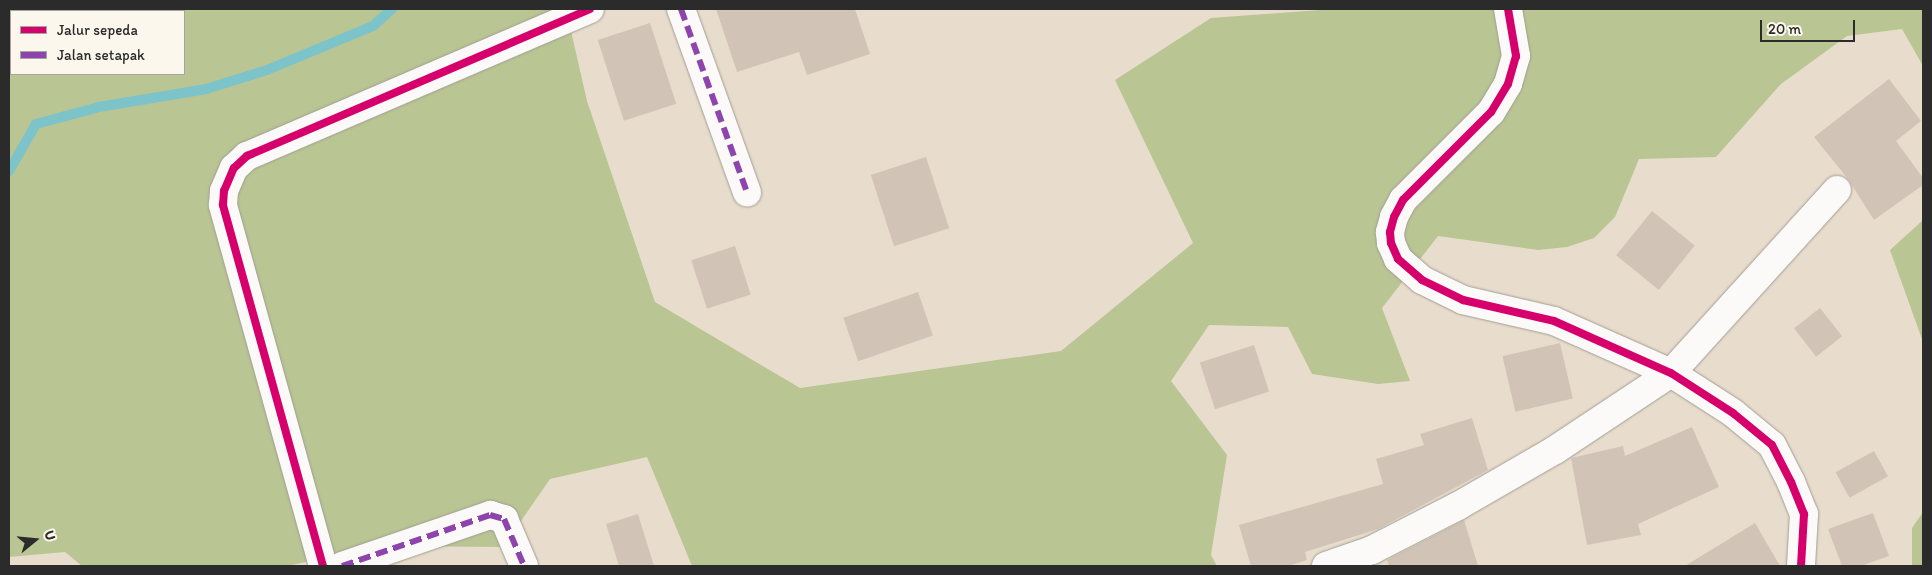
<!DOCTYPE html>
<style>
body{margin:0}
#map{position:relative;width:1932px;height:575px;overflow:hidden;background:#e8ddcd;font-family:Itim,sans-serif}
div>[style]{position:absolute}
.forest>*{inset:0;background:#b9c593}
.stream>*{height:10px;margin:-5px;padding:0 5px;transform-origin:5px;border-radius:5px;background:#7cc4ca}
.building>*{inset:0;background:#d1c4b6;transform-origin:0 0}
.roads{filter:drop-shadow(0 0 1px #a39d94) drop-shadow(0 0 1px #a39d94)}
.minor>*{height:28px;margin:-14px;padding:0 14px;transform-origin:14px;border-radius:14px;background:#fcfaf8}
.quiet>*{height:6px;margin-top:-3px;transform-origin:0;background:repeating-linear-gradient(90deg,#8e44ad 0 12px,transparent 0 18px)}
.cycleway>*{height:8px;margin:-4px;padding:0 4px;transform-origin:4px;border-radius:4px;background:#d6006c}
span{translate:-50% -50%;white-space:nowrap;text-align:center;line-height:1.15;-webkit-text-stroke:4px #fbf7ec;paint-order:stroke}
.frame{position:absolute;inset:0;border:10px solid #2b2b2b;pointer-events:none}
.legend{position:absolute;left:10px;top:10px;width:175px;height:65px;box-sizing:border-box;background:#fbf7ec;border:1px solid #a8a59f;margin:0;padding:6px 9px;list-style:none;font-size:15px;color:#2b2b2b}
.legend li{display:flex;align-items:center;gap:10px;height:25px}
.legend b{width:25px;border:1px solid #a8a59f}
.north{position:absolute;left:10px;top:515px;width:50px;height:50px;-webkit-text-stroke:4px #fbf7ec;paint-order:stroke;rotate:73deg;font-size:14px;font-weight:700;line-height:20px;text-align:center;color:#2b2b2b}
.north::after{content:'';display:block;margin:auto;width:18px;height:22px;background:#2b2b2b;clip-path:polygon(50% 0,100% 100%,50% 72%,0 100%)}
.scale{position:absolute;left:1760px;top:20px;width:95px;height:22px;box-sizing:border-box;border:2px solid #2b2b2b;border-top:0;padding-left:6px;font-size:15px;line-height:18px;white-space:nowrap;color:#2b2b2b;-webkit-text-stroke:4px #fbf7ec;paint-order:stroke}
</style>
<div id="map">
<div class="forest">
<div style="clip-path:polygon(evenodd,9px 9px,566px 9px,587px 101px,655px 302px,800px 388px,1061px 351px,1193px 243px,1115px 80px,1211px 18px,1333px 9px,1923px 9px,1923px 66px,1902px 29px,1847px 36px,1781px 84px,1716px 157px,1639px 159px,1615px 217px,1594px 238px,1567px 247px,1538px 250px,1438px 236px,1382px 308px,1410px 381px,1378px 384px,1312px 374px,1288px 327px,1209px 325px,1171px 381px,1227px 455px,1211px 555px,1217px 566px,692px 566px,647px 457px,550px 479px,503px 547px,381px 546px,287px 566px,82px 566px,65px 552px,9px 557px,9px 9px,11px 11px,184px 11px,184px 74px,11px 74px,11px 11px)"></div>
<div style="clip-path:polygon(1923px 220px,1923px 342px,1890px 250px)"></div>
<div style="clip-path:polygon(1923px 512px,1923px 566px,1912px 566px,1912px 528px)"></div>
</div>
<div class="stream">
<div style="left:9px;top:171px;width:54px;rotate:-60.1deg"></div>
<div style="left:36px;top:124px;width:65px;rotate:-15.1deg"></div>
<div style="left:99px;top:107px;width:109px;rotate:-9.5deg"></div>
<div style="left:206px;top:89px;width:64px;rotate:-17.3deg"></div>
<div style="left:267px;top:70px;width:115px;rotate:-22.5deg"></div>
<div style="left:373px;top:26px;width:25px;rotate:-42deg"></div>
</div>
<div class="building">
<div style="clip-path:polygon(716px 9px,855px 9px,870px 54px,807px 75px,799px 52px,737px 72px)"></div>
<div style="left:650px;top:23px;width:85px;height:55px;rotate:72deg"></div>
<div style="clip-path:polygon(1889px 79px,1921px 121px,1896px 141px,1923px 178px,1923px 185px,1874px 220px,1848px 179px,1814px 137px)"></div>
<div style="left:926px;top:157px;width:75px;height:58px;rotate:72deg"></div>
<div style="left:1652px;top:211px;width:55px;height:57px;rotate:39deg"></div>
<div style="left:735px;top:246px;width:51px;height:46px;rotate:72deg"></div>
<div style="left:918px;top:292px;width:46px;height:79px;rotate:71deg"></div>
<div style="left:1820px;top:308px;width:36px;height:33px;rotate:52deg"></div>
<div style="left:1560px;top:343px;width:57px;height:59px;rotate:77deg"></div>
<div style="left:1254px;top:345px;width:49px;height:57px;rotate:72deg"></div>
<div style="clip-path:polygon(1472px 418px,1488px 470px,1378px 529px,1305px 552px,1307px 560px,1288px 566px,1251px 566px,1239px 525px,1383px 484px,1376px 459px,1424px 445px,1420px 434px)"></div>
<div style="clip-path:polygon(1692px 427px,1719px 487px,1638px 524px,1641px 535px,1587px 545px,1571px 458px,1623px 446px,1625px 456px)"></div>
<div style="left:1874px;top:451px;width:29px;height:44px;rotate:61deg"></div>
<div style="clip-path:polygon(1873px 513px,1889px 556px,1861px 566px,1842px 566px,1828px 529px)"></div>
<div style="clip-path:polygon(638px 514px,654px 566px,619px 566px,606px 524px)"></div>
<div style="clip-path:polygon(1464px 520px,1478px 566px,1389px 566px,1387px 560px)"></div>
<div style="clip-path:polygon(1755px 523px,1780px 566px,1685px 566px)"></div>
</div>
<div class="roads">
<div class="minor">
<div style="left:681px;top:9px;width:195px;rotate:70.2deg"></div>
<div style="left:1508px;top:9px;width:48px;rotate:80.3deg"></div>
<div style="left:1516px;top:56px;width:29px;rotate:106deg"></div>
<div style="left:1508px;top:84px;width:33px;rotate:121deg"></div>
<div style="left:1491px;top:112px;width:124px;rotate:135deg"></div>
<div style="left:1403px;top:200px;width:19px;rotate:118deg"></div>
<div style="left:1394px;top:217px;width:16px;rotate:105deg"></div>
<div style="left:1390px;top:232px;width:11px;rotate:85deg"></div>
<div style="left:1391px;top:243px;width:17px;rotate:66deg"></div>
<div style="left:1398px;top:259px;width:32px;rotate:41deg"></div>
<div style="left:1422px;top:280px;width:46px;rotate:26deg"></div>
<div style="left:1463px;top:300px;width:93px;rotate:13deg"></div>
<div style="left:1554px;top:321px;width:128px;rotate:24deg"></div>
<div style="left:1671px;top:373px;width:74px;rotate:32.8deg"></div>
<div style="left:1733px;top:413px;width:50px;rotate:39.4deg"></div>
<div style="left:1772px;top:445px;width:42px;rotate:62.8deg"></div>
<div style="left:1791px;top:482px;width:35px;rotate:68deg"></div>
<div style="left:1804px;top:514px;width:52px;rotate:93.3deg"></div>
<div style="left:323px;top:566px;width:375px;rotate:-105.5deg"></div>
<div style="left:223px;top:205px;width:14px;rotate:-86deg"></div>
<div style="left:224px;top:191px;width:25px;rotate:-67deg"></div>
<div style="left:234px;top:168px;width:18px;rotate:-43deg"></div>
<div style="left:247px;top:156px;width:373px;rotate:-23.2deg"></div>
<div style="left:342px;top:566px;width:157px;rotate:-19deg"></div>
<div style="left:490px;top:515px;width:15px;rotate:16deg"></div>
<div style="left:504px;top:519px;width:51px;rotate:66.9deg"></div>
<div style="left:1326px;top:566px;width:49px;rotate:-19.2deg"></div>
<div style="left:1372px;top:550px;width:97px;rotate:-27.1deg"></div>
<div style="left:1458px;top:506px;width:112px;rotate:-30deg"></div>
<div style="left:1555px;top:450px;width:139px;rotate:-33.6deg"></div>
<div style="left:1671px;top:373px;width:247px;rotate:-47.8deg"></div>
</div>
</div>
<div class="quiet">
<div style="left:681px;top:9px;width:195px;rotate:70.2deg"></div>
<div style="left:342px;top:566px;width:157px;rotate:-19deg"></div>
<div style="left:490px;top:515px;width:15px;rotate:16deg"></div>
<div style="left:504px;top:519px;width:51px;rotate:66.9deg"></div>
</div>
<div class="cycleway">
<div style="left:1508px;top:9px;width:48px;rotate:80.3deg"></div>
<div style="left:1516px;top:56px;width:29px;rotate:106deg"></div>
<div style="left:1508px;top:84px;width:33px;rotate:121deg"></div>
<div style="left:1491px;top:112px;width:124px;rotate:135deg"></div>
<div style="left:1403px;top:200px;width:19px;rotate:118deg"></div>
<div style="left:1394px;top:217px;width:16px;rotate:105deg"></div>
<div style="left:1390px;top:232px;width:11px;rotate:85deg"></div>
<div style="left:1391px;top:243px;width:17px;rotate:66deg"></div>
<div style="left:1398px;top:259px;width:32px;rotate:41deg"></div>
<div style="left:1422px;top:280px;width:46px;rotate:26deg"></div>
<div style="left:1463px;top:300px;width:93px;rotate:13deg"></div>
<div style="left:1554px;top:321px;width:128px;rotate:24deg"></div>
<div style="left:1671px;top:373px;width:74px;rotate:32.8deg"></div>
<div style="left:1733px;top:413px;width:50px;rotate:39.4deg"></div>
<div style="left:1772px;top:445px;width:42px;rotate:62.8deg"></div>
<div style="left:1791px;top:482px;width:35px;rotate:68deg"></div>
<div style="left:1804px;top:514px;width:52px;rotate:93.3deg"></div>
<div style="left:323px;top:566px;width:375px;rotate:-105.5deg"></div>
<div style="left:223px;top:205px;width:14px;rotate:-86deg"></div>
<div style="left:224px;top:191px;width:25px;rotate:-67deg"></div>
<div style="left:234px;top:168px;width:18px;rotate:-43deg"></div>
<div style="left:247px;top:156px;width:373px;rotate:-23.2deg"></div>
</div>
<div class="frame"></div>
<ul class="legend">
<li><b style="height:6px;background:#d6006c"></b>Jalur sepeda</li>
<li><b style="height:6px;background:#8e44ad"></b>Jalan setapak</li>
</ul>
<div class="north">U</div>
<div class="scale">20 m</div>
</div>
